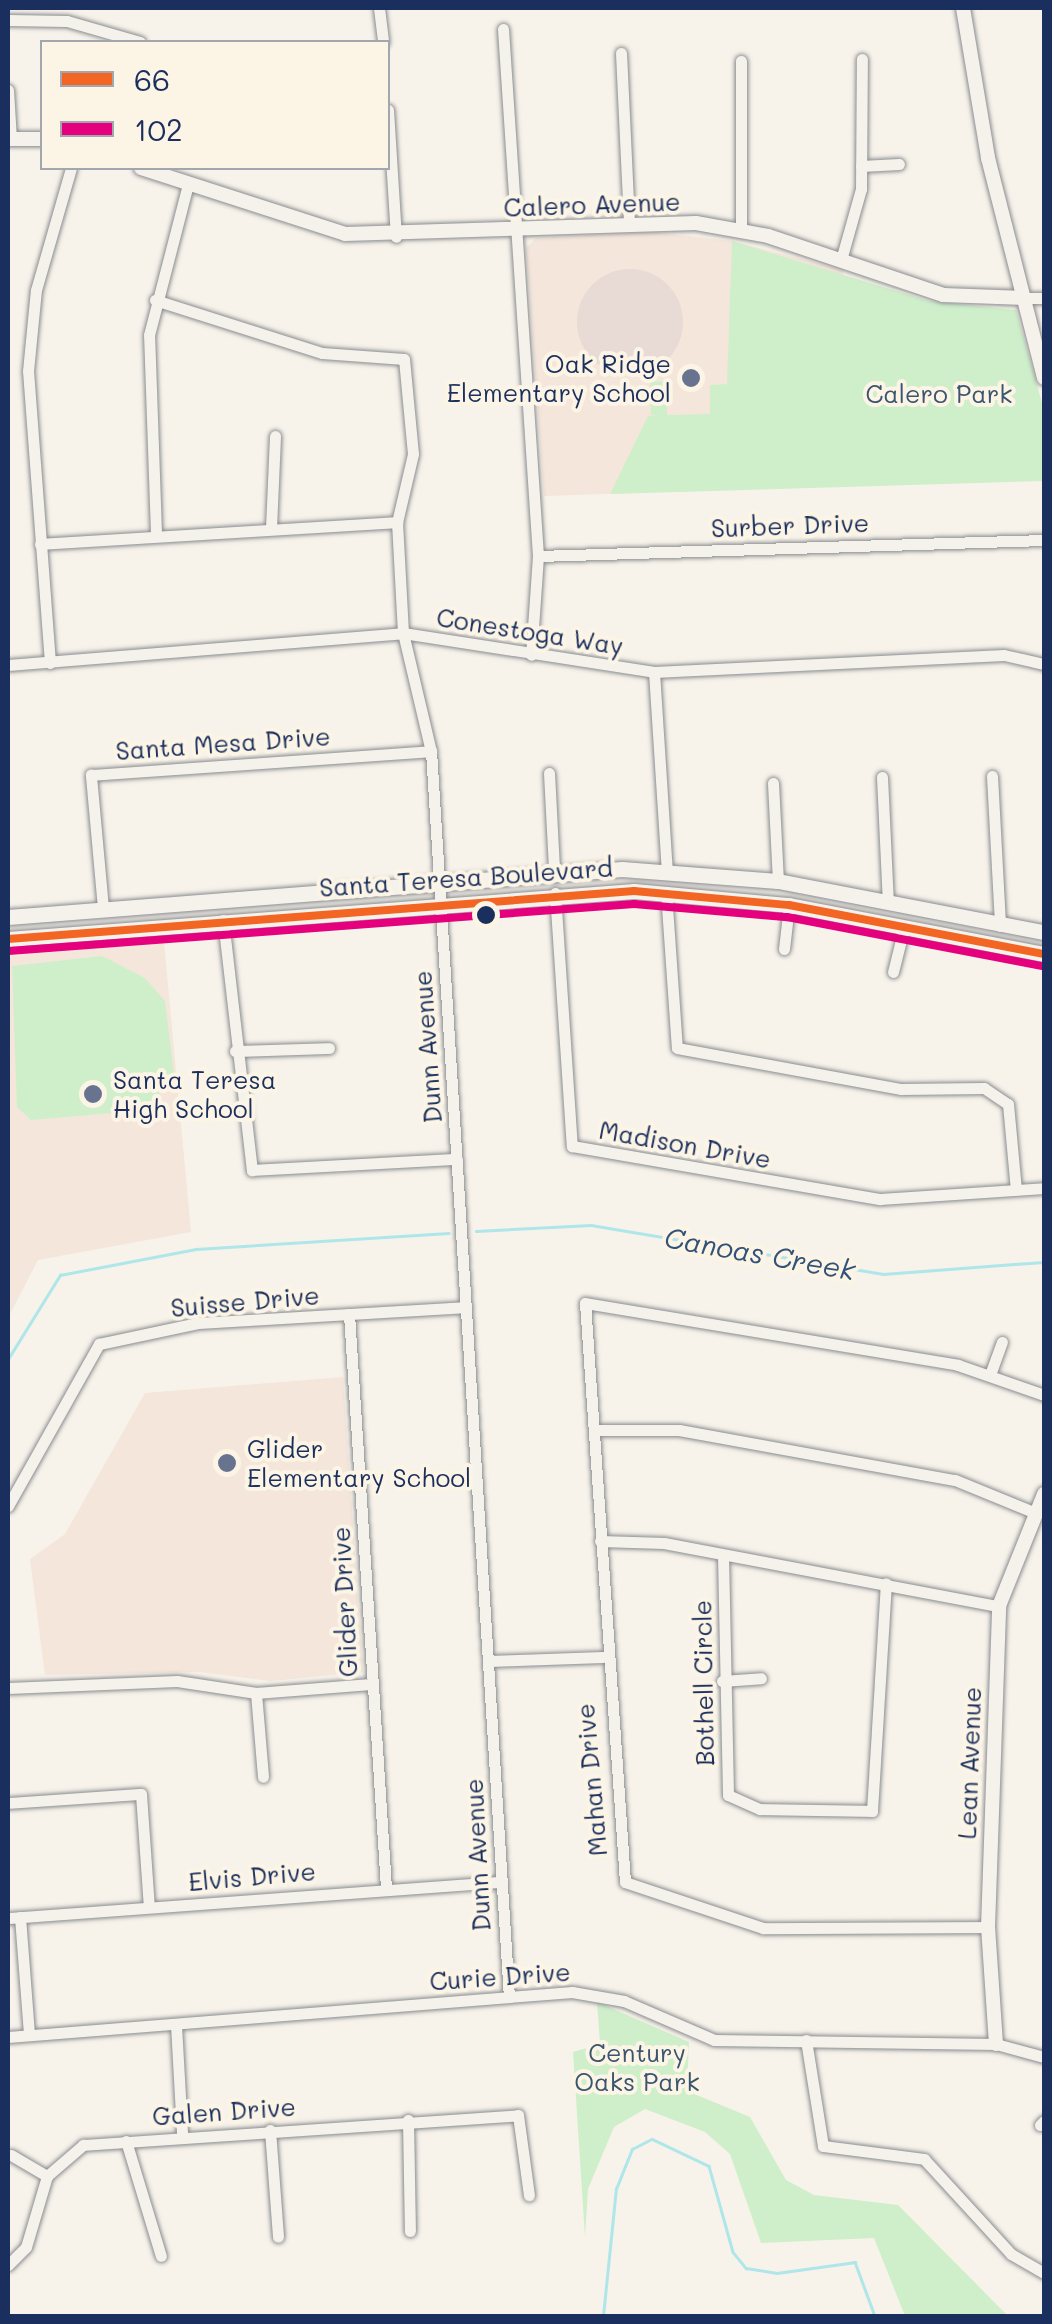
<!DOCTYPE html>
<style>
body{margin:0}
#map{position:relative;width:1052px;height:2324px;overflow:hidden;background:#f7f3ea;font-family:Mali,sans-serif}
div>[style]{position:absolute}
.built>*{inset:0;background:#f4e6db}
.green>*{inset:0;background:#cfefcb}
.stream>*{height:2.5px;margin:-1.25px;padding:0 1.25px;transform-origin:1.25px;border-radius:1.25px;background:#aee6e9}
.building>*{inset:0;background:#e8dad5}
.round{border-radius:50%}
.roads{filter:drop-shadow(0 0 2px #8a8c91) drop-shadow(0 0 2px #8a8c91)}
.minor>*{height:11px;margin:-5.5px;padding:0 5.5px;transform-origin:5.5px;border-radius:5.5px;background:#f5f2ec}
.tertiary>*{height:14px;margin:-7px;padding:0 7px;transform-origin:7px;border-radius:7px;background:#f5f2ec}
.secondary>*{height:15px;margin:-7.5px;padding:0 7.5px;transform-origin:7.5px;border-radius:7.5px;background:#f5f2ec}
.bus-1>*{height:8px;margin:-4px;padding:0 4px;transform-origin:4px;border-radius:4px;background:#f26522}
.bus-2>*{height:8px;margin:-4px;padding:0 4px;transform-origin:4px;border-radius:4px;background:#e5007d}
.dots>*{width:28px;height:28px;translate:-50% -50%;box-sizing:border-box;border:5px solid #fcf5e5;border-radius:50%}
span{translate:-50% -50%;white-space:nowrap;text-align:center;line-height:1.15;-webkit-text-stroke:8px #fcf5e5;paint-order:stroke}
.street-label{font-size:25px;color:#1b2f5e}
.poi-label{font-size:25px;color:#1b2f5e}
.right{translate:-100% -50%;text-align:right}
.left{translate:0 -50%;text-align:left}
.park-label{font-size:25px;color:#39556f}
.water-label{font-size:28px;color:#32527a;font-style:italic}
.frame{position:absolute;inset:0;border:10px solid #1b2f5e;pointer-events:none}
.legend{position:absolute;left:40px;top:40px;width:350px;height:130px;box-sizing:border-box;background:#fcf5e5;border:2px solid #a2a6af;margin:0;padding:12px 18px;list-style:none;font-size:30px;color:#1b2f5e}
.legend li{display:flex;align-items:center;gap:20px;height:50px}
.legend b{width:50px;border:2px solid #a2a6af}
</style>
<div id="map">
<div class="built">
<div style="clip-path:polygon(652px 232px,732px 241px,843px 270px,849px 486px,544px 496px,526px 248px,536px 238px)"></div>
<div style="clip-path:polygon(164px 942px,191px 1232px,38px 1260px,8px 1318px,8px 956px)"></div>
<div style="clip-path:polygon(343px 1377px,363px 1672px,270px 1681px,199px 1672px,45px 1675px,30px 1559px,65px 1534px,145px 1393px)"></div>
</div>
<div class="green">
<div style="clip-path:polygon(732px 241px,929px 301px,1016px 310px,1044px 410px,1044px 481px,610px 494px,648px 416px,662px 415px,651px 415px,650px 382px,666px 381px,667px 415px,710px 414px,710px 385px,727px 384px)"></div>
<div style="clip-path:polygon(102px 956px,145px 978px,165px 1001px,176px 1089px,159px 1092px,160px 1109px,31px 1120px,17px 1107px,12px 966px)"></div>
<div style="clip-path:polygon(597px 2002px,689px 2042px,687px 2091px,750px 2117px,786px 2180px,814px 2195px,898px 2205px,1008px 2316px,905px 2316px,874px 2238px,761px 2243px,730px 2154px,705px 2132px,645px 2109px,614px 2127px,588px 2189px,585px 2238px,573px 2052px,600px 2044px)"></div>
</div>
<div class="stream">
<div style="left:476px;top:1231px;width:115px;rotate:-3deg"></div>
<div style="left:591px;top:1225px;width:296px;rotate:9.5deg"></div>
<div style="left:883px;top:1274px;width:161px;rotate:-4.3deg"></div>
<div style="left:8px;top:1359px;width:99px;rotate:-58.2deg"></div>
<div style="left:60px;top:1275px;width:138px;rotate:-10.8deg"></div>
<div style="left:196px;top:1249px;width:253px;rotate:-3.6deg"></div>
<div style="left:325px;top:2316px;width:55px"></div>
<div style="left:603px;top:2316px;width:128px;rotate:-84.2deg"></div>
<div style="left:616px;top:2189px;width:43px;rotate:-68.2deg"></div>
<div style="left:632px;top:2149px;width:22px;rotate:-27deg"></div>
<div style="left:652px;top:2139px;width:63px;rotate:25.3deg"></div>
<div style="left:709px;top:2166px;width:89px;rotate:74.4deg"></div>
<div style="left:733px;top:2252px;width:21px;rotate:51deg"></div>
<div style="left:746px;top:2268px;width:31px;rotate:9deg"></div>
<div style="left:777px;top:2273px;width:79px;rotate:-8deg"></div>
<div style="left:855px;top:2262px;width:58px;rotate:69.7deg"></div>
</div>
<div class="building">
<div class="round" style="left:577px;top:269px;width:106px;height:106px"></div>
</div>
<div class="roads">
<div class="minor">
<div style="left:379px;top:8px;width:34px;rotate:83deg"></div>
<div style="left:8px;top:20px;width:59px;rotate:1deg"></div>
<div style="left:67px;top:21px;width:76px;rotate:16deg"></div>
<div style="left:503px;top:29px;width:528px;rotate:86.2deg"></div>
<div style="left:538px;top:556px;width:99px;rotate:94deg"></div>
<div style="left:621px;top:53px;width:167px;rotate:87.3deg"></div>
<div style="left:741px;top:61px;width:169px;rotate:90deg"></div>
<div style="left:8px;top:90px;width:49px;rotate:86.5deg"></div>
<div style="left:388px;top:110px;width:127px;rotate:86.4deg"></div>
<div style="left:861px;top:166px;width:38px;rotate:-3deg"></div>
<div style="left:841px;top:260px;width:74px;rotate:-74.3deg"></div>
<div style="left:861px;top:189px;width:130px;rotate:-89.6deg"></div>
<div style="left:1025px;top:298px;width:19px"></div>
<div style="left:155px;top:300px;width:175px;rotate:17.6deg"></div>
<div style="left:322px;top:353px;width:82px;rotate:4.2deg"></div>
<div style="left:404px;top:359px;width:95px;rotate:84.6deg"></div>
<div style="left:413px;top:454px;width:70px;rotate:103.2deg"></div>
<div style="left:397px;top:522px;width:111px;rotate:86.9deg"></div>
<div style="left:403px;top:633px;width:121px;rotate:76.7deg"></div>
<div style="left:431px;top:751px;width:1247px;rotate:86.42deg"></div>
<div style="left:271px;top:528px;width:92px;rotate:-87.5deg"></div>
<div style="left:156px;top:533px;width:198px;rotate:-92deg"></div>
<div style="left:149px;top:335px;width:156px;rotate:-75.5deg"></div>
<div style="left:40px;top:544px;width:358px;rotate:-3.5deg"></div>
<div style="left:538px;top:556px;width:506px;rotate:-1.81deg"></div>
<div style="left:50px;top:663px;width:293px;rotate:-94.3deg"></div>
<div style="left:28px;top:371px;width:81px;rotate:-84.4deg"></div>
<div style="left:36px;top:290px;width:127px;rotate:-74deg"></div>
<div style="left:8px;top:665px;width:396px;rotate:-4.6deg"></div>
<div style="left:403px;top:633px;width:254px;rotate:8.8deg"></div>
<div style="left:654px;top:672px;width:350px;rotate:-2.8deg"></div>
<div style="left:1004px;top:655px;width:41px;rotate:12.7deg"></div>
<div style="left:654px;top:672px;width:199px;rotate:86.3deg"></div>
<div style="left:549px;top:773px;width:97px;rotate:87deg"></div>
<div style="left:992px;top:776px;width:150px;rotate:86.9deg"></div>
<div style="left:882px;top:777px;width:125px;rotate:87.3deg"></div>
<div style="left:773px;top:783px;width:98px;rotate:87.1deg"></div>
<div style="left:666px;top:892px;width:156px;rotate:86deg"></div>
<div style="left:677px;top:1048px;width:228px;rotate:10.4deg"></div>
<div style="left:901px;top:1089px;width:83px;rotate:-0.7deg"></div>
<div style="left:984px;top:1088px;width:29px;rotate:34deg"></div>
<div style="left:1008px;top:1104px;width:86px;rotate:84.7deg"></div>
<div style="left:555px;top:893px;width:254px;rotate:86.2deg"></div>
<div style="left:572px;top:1146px;width:313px;rotate:9.8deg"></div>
<div style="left:880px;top:1199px;width:164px;rotate:-3.8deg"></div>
<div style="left:103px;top:908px;width:134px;rotate:-95.2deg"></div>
<div style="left:91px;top:775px;width:341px;rotate:-4deg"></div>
<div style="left:223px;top:920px;width:252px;rotate:83.4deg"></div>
<div style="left:252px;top:1170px;width:205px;rotate:-3.1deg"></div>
<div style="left:784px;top:949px;width:44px;rotate:-83.5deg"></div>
<div style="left:893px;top:972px;width:45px;rotate:-76deg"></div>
<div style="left:235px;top:1051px;width:94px;rotate:-1.8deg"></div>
<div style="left:349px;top:1314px;width:574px;rotate:86.31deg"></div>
<div style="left:991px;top:1372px;width:32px;rotate:-70deg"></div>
<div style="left:594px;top:1430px;width:85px"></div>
<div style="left:679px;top:1430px;width:280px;rotate:10.3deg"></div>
<div style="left:955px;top:1480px;width:84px;rotate:22.3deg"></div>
<div style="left:8px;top:1506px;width:186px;rotate:-60.7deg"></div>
<div style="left:99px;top:1344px;width:101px;rotate:-12deg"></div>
<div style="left:198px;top:1323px;width:266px;rotate:-3.4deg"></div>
<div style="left:600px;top:1541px;width:64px;rotate:1.8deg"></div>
<div style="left:664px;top:1543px;width:341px;rotate:10.7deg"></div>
<div style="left:723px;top:1555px;width:240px;rotate:88.8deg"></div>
<div style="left:728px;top:1795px;width:35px;rotate:24deg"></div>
<div style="left:760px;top:1809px;width:112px;rotate:1deg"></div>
<div style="left:872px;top:1811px;width:228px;rotate:-86.5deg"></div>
<div style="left:489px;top:1661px;width:114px;rotate:-2deg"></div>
<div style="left:722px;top:1681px;width:39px;rotate:-4deg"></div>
<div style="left:8px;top:1688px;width:169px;rotate:-2.4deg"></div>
<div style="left:177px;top:1681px;width:80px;rotate:8.6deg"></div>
<div style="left:256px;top:1693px;width:115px;rotate:-4.5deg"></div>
<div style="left:256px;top:1693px;width:84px;rotate:85.2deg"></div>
<div style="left:8px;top:1803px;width:133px;rotate:-3.9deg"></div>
<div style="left:141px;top:1794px;width:113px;rotate:86deg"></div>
<div style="left:20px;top:1917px;width:118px;rotate:85.6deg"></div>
<div style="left:8px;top:1918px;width:493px;rotate:-4.2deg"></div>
<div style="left:988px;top:1927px;width:225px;rotate:179.7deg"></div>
<div style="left:763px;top:1928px;width:145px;rotate:-161.6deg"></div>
<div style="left:625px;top:1882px;width:580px;rotate:-93.95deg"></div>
<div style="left:585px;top:1303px;width:378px;rotate:9.4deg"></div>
<div style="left:958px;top:1365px;width:91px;rotate:19.2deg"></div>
<div style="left:176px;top:2025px;width:109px;rotate:86.8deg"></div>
<div style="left:8px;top:2037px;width:566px;rotate:-4.56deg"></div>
<div style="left:572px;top:1992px;width:53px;rotate:9.8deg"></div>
<div style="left:624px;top:2001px;width:98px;rotate:23.4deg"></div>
<div style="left:714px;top:2040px;width:282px;rotate:0.8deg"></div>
<div style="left:996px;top:2044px;width:50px;rotate:15.2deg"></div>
<div style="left:806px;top:2040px;width:107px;rotate:80.9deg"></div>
<div style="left:823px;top:2146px;width:102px;rotate:7.3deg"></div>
<div style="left:924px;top:2159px;width:129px;rotate:47.5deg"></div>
<div style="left:1011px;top:2254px;width:38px;rotate:30deg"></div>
<div style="left:408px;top:2120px;width:111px;rotate:89deg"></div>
<div style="left:1040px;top:2125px;width:6px;rotate:-45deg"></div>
<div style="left:270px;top:2130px;width:107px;rotate:85.7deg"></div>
<div style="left:126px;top:2141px;width:120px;rotate:73.1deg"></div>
<div style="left:11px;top:2155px;width:42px;rotate:30.3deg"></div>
<div style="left:8px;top:2265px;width:25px;rotate:-45deg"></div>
<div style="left:26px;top:2247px;width:74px;rotate:-73.5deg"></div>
<div style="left:47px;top:2176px;width:48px;rotate:-40.7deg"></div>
<div style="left:83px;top:2145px;width:436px;rotate:-3.9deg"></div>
<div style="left:518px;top:2115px;width:81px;rotate:82.2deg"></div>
</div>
<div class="tertiary">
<div style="left:963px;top:8px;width:152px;rotate:80.5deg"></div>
<div style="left:988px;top:158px;width:227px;rotate:75.7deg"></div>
<div style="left:8px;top:139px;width:34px"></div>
<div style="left:141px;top:168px;width:214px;rotate:17.9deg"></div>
<div style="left:345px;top:234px;width:351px;rotate:-1.8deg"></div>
<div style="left:696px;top:223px;width:73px;rotate:10.2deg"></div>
<div style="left:768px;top:236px;width:185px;rotate:18.6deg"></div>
<div style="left:943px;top:295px;width:82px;rotate:2.1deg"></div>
<div style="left:996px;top:2044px;width:117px;rotate:-93.9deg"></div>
<div style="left:988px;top:1927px;width:321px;rotate:-88deg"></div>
<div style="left:999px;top:1606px;width:121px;rotate:-68.1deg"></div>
</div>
<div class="secondary">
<div style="left:8px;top:917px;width:616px;rotate:-4.47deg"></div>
<div style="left:622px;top:869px;width:156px;rotate:4.4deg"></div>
<div style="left:778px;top:881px;width:271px;rotate:10.9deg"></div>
<div style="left:8px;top:939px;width:628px;rotate:-4.38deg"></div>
<div style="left:634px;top:891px;width:156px;rotate:5.2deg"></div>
<div style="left:789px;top:905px;width:260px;rotate:10.9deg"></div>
</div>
</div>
<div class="bus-1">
<div style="left:8px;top:939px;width:628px;rotate:-4.38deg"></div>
<div style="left:634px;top:891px;width:156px;rotate:5.2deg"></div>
<div style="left:789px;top:905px;width:260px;rotate:10.9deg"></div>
</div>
<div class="bus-2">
<div style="left:9px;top:951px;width:627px;rotate:-4.3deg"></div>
<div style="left:634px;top:904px;width:154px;rotate:4.9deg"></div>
<div style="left:787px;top:917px;width:260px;rotate:10.9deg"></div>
</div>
<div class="dots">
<div style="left:691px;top:378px;background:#68748f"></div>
<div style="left:486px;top:915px;background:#1b2f5e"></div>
<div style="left:93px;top:1094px;background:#68748f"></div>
<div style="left:227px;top:1463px;background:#68748f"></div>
</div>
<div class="street-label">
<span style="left:592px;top:204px;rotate:-2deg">Calero Avenue</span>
<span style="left:790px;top:525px;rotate:-2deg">Surber Drive</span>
<span style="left:530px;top:631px;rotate:9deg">Conestoga Way</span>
<span style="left:223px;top:743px;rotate:-4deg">Santa Mesa Drive</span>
<span style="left:466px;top:877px;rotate:-4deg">Santa Teresa Boulevard</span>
<span style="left:427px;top:1047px;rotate:-94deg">Dunn Avenue</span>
<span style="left:685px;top:1144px;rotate:10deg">Madison Drive</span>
<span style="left:245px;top:1301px;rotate:-5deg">Suisse Drive</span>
<span style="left:344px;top:1602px;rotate:-93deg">Glider Drive</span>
<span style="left:703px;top:1683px;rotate:-91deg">Bothell Circle</span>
<span style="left:969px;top:1763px;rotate:-88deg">Lean Avenue</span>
<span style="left:591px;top:1780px;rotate:-95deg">Mahan Drive</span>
<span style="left:477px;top:1855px;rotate:-93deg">Dunn Avenue</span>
<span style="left:252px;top:1876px;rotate:-5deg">Elvis Drive</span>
<span style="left:500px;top:1976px;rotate:-4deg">Curie Drive</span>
<span style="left:224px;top:2111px;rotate:-4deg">Galen Drive</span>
</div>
<div class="poi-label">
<span class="right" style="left:671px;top:378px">Oak Ridge<br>Elementary School</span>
<span class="left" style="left:113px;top:1094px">Santa Teresa<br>High School</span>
<span class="left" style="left:247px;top:1463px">Glider<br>Elementary School</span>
</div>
<div class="park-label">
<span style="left:939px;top:393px">Calero Park</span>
<span style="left:637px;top:2067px">Century<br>Oaks Park</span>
</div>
<div class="water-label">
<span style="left:760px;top:1253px;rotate:10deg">Canoas Creek</span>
</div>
<div class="frame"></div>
<ul class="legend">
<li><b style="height:12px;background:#f26522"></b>66</li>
<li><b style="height:12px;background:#e5007d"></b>102</li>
</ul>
</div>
